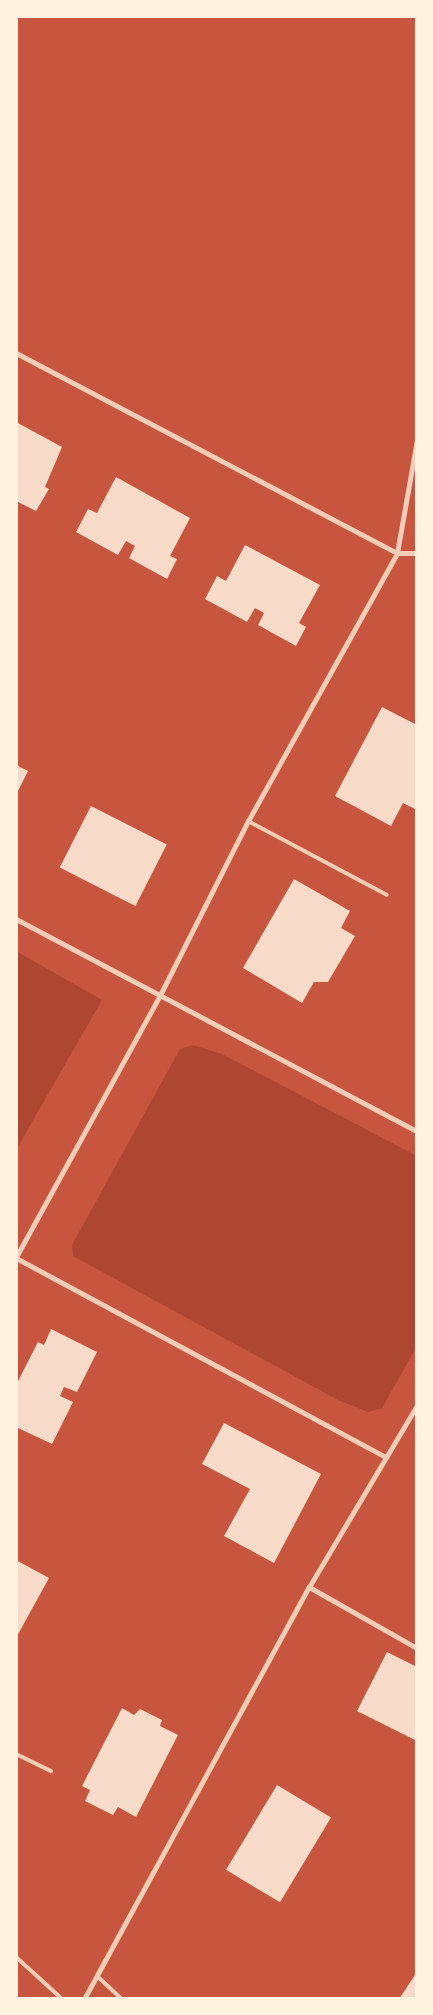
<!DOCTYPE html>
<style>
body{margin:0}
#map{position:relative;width:433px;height:2015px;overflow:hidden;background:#c8553d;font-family:"PT Serif",serif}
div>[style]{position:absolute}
.green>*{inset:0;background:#ae4732}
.building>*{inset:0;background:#f7dbc8;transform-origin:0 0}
.service>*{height:4px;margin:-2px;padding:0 2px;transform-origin:2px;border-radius:2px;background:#f1ccb7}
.minor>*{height:5px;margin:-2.5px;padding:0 2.5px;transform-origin:2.5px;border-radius:2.5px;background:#f1ccb7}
span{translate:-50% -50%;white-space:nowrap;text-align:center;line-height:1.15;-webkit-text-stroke:5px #fff3e0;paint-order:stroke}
.frame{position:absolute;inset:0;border:18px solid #fff3e0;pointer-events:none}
</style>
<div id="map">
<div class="green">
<div style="clip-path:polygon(16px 951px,102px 1000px,16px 1150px)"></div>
<div style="clip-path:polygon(193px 1045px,222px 1054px,417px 1156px,417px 1346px,382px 1408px,368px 1412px,338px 1400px,73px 1256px,72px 1245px,180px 1049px)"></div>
</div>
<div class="building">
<div style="clip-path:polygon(16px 422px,62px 447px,45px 487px,49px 489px,36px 511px,16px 501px)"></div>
<div style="clip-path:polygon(116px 477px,190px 518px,170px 556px,177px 559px,167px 579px,129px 558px,135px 546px,126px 541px,118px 555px,76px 532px,88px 509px,97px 513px)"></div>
<div style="clip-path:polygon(245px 545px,320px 585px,299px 623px,306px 627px,296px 646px,258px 625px,264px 613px,255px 608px,247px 622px,205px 599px,217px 576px,226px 581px)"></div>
<div style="clip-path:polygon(382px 707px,417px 725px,417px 810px,403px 803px,391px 826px,335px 796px)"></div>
<div style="clip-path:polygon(16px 765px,28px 771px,16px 795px)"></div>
<div style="left:91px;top:806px;width:85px;height:69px;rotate:27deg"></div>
<div style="clip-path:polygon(294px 879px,350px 911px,341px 928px,355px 936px,328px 982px,314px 982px,302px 1003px,243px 968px)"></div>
<div style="clip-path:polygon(51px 1329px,97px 1352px,77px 1392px,64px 1387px,60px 1396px,73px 1402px,52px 1444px,16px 1427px,16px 1385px,38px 1342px,44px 1345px)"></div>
<div style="clip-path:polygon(224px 1423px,321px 1474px,274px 1563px,224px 1536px,250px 1489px,202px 1464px)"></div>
<div style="clip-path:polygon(16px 1560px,49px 1578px,16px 1638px)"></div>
<div style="clip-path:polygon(387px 1652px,417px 1667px,417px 1741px,357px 1711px)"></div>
<div style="clip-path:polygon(122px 1708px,134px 1715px,140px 1709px,162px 1720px,160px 1726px,178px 1735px,136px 1817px,118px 1807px,113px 1815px,85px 1801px,90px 1790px,82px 1786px)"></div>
<div style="left:277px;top:1785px;width:63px;height:99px;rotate:31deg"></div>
<div style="clip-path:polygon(417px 1972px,417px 1999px,399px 1999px)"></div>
</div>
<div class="service">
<div style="left:248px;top:821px;width:157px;rotate:28deg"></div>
<div style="left:16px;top:1754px;width:39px;rotate:26deg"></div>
<div style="left:16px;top:1957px;width:62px;rotate:42.4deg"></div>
<div style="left:97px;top:1976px;width:34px;rotate:43deg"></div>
</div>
<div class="minor">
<div style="left:16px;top:353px;width:430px;rotate:27.7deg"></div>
<div style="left:397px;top:553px;width:20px"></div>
<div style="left:16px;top:919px;width:454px;rotate:27.9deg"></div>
<div style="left:16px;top:1257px;width:297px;rotate:-61.2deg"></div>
<div style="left:159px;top:997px;width:197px;rotate:-63.2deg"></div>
<div style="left:248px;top:821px;width:307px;rotate:-60.9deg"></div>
<div style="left:397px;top:553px;width:115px;rotate:-80deg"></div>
<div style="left:16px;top:1258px;width:420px;rotate:28.3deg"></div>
<div style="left:309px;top:1587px;width:124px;rotate:29.5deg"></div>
<div style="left:84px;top:1999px;width:469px;rotate:-61.4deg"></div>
<div style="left:309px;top:1587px;width:212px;rotate:-59.3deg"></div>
</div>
<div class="frame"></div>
</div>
